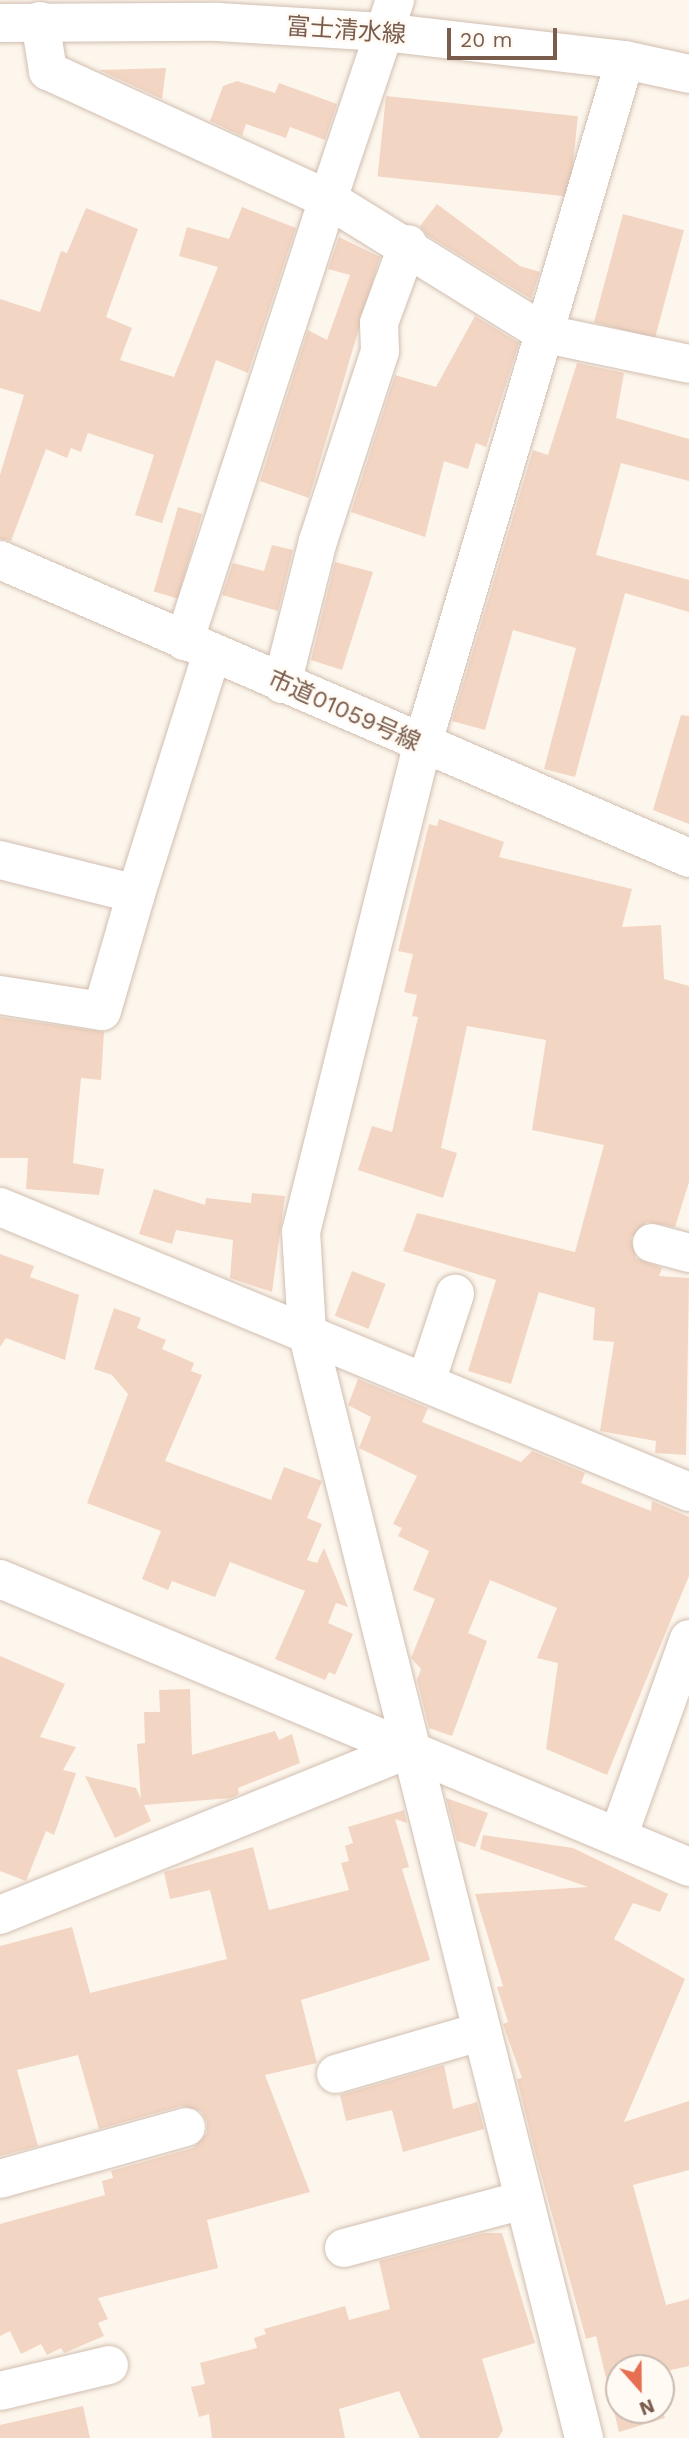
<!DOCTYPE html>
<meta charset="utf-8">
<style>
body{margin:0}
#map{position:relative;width:689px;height:2438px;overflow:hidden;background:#fdf6ec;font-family:"Work Sans","Noto Sans JP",sans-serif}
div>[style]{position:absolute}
.building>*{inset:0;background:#f3d5c3;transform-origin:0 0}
.roads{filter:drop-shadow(0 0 2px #d1beb0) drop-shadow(0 0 2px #d1beb0)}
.street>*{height:38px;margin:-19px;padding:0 19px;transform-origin:19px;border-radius:19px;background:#fff}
.secondary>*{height:38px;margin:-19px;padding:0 19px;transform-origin:19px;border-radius:19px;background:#fff}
span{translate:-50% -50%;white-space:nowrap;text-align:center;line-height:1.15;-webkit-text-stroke:5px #fffaf3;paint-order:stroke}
.street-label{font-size:24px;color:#7a5c4d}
.north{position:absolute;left:605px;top:2354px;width:70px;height:70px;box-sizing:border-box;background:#fffaf3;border:2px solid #cabbb1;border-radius:50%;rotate:159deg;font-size:19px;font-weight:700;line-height:28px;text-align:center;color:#7a5c4d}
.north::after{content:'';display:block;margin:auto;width:24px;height:32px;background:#e76f51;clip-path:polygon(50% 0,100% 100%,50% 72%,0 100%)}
.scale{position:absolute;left:447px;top:28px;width:110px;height:32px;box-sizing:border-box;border:4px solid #7a5c4d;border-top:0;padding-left:9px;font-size:21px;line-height:24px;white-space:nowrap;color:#7a5c4d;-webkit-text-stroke:5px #fffaf3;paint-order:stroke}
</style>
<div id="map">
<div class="building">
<div style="clip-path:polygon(166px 68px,162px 99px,99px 70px)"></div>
<div style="clip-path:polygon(237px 81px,275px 93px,279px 83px,337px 104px,325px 140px,290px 127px,286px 138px,246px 124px,242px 136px,210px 121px,223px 86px)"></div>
<div style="left:386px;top:96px;width:193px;height:81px;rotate:6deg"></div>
<div style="clip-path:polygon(437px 204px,520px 266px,540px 272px,531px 299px,427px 235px,420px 226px)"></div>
<div style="clip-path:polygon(242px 207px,296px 228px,248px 373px,216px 360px,162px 523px,135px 515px,154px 455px,88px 433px,81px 452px,71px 448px,67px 458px,46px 449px,11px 541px,0 539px,0 475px,24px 395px,0 388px,0 299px,40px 312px,61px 251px,67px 253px,86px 208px,138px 229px,106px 317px,132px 328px,120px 360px,174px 377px,218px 267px,179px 256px,187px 227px,229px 239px)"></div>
<div style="left:623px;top:214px;width:63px;height:112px;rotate:15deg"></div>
<div style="clip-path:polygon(339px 237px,380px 257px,309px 498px,260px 481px,308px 330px,327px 340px,350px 275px,328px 269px)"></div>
<div style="clip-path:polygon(475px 316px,519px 343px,486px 447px,476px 443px,468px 469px,444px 461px,425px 537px,351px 512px,395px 375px,436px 387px)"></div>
<div style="clip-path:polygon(577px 363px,624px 373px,616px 418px,689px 439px,689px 481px,621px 463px,596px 555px,689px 580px,689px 612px,625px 593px,575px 777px,544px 769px,576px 648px,513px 630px,485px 730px,452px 721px,533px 450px,548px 455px)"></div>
<div style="left:178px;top:507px;width:25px;height:88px;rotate:16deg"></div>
<div style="clip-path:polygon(272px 545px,293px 550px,278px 611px,222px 595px,233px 563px,264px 571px)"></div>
<div style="clip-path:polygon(335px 562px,373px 572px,342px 670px,311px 660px)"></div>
<div style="clip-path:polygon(681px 715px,689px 716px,689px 824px,653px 810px)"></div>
<div style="clip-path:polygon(439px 819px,504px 842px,499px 857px,632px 889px,622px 927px,661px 925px,664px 979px,689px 986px,689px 1182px,675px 1227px,647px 1222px,631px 1238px,636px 1258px,662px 1268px,659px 1276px,689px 1278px,686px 1455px,655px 1453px,656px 1441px,600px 1431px,614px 1342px,593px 1340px,595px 1308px,539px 1292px,511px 1384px,468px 1371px,496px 1280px,403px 1251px,417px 1213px,575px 1252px,604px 1145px,532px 1130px,546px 1040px,467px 1026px,441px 1148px,457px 1153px,443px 1198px,358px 1170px,372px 1126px,392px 1132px,418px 1017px,412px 1016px,417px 995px,404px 992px,413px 954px,398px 951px,429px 824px,437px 826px)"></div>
<div style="clip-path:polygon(0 1017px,104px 1032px,101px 1080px,81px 1078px,73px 1163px,104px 1169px,99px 1195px,26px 1189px,28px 1158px,0 1158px)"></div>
<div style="clip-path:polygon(154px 1189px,205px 1205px,206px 1198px,251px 1203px,252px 1193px,285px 1196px,272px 1292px,230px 1278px,233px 1240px,176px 1230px,172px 1244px,139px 1234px)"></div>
<div style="clip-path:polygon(0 1254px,34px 1266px,30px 1277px,79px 1295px,65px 1360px,6px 1338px,0 1347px)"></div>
<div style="left:352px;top:1271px;width:36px;height:48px;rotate:21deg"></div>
<div style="clip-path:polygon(114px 1308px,141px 1318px,137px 1328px,166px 1340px,162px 1349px,194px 1363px,191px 1371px,202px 1375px,165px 1461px,271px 1500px,284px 1467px,322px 1481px,307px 1518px,322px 1524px,307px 1560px,317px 1563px,324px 1548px,348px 1607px,336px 1603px,328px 1623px,353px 1634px,335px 1675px,329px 1672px,325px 1680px,275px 1659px,305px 1591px,230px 1562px,215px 1597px,172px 1581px,168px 1590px,142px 1579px,161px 1531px,87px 1503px,128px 1394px,112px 1375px,94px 1369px)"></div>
<div style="clip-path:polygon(358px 1379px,428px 1408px,422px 1422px,521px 1462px,532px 1451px,585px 1473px,581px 1483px,651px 1511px,652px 1501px,689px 1517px,689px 1576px,607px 1775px,546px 1749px,558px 1663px,537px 1658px,557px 1608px,490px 1580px,468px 1633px,487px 1641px,452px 1736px,429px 1728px,417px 1680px,421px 1669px,411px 1658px,435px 1599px,413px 1590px,429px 1551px,398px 1536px,402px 1528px,393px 1524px,417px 1476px,359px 1448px,371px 1417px,348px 1405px)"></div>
<div style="clip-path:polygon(0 1656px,65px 1684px,40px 1737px,76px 1747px,63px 1770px,76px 1773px,54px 1835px,46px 1831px,26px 1881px,0 1871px)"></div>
<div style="clip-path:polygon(190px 1689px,192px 1755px,275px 1731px,279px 1740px,292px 1734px,300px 1763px,238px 1788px,239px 1794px,231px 1798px,144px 1805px,151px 1821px,115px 1838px,85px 1776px,136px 1788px,141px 1799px,137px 1744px,145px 1743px,144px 1712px,160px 1712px,159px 1690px)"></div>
<div style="clip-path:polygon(446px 1798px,488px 1813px,475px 1847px,457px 1841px)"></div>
<div style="clip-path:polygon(404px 1810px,407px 1823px,395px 1819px,409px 1867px,402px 1869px,430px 1960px,301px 2000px,317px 2063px,265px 2075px,310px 2192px,207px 2220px,218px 2268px,98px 2298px,108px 2319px,98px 2323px,104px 2336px,64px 2353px,61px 2348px,47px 2355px,41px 2344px,21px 2354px,10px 2331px,0 2336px,0 2224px,105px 2195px,102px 2181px,113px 2178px,111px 2171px,193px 2148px,207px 2133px,207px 2122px,201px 2111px,181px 2106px,99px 2129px,78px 2055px,17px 2070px,38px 2146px,0 2156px,0 1946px,72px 1927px,90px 1993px,227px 1959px,210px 1890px,170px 1899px,164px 1872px,253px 1847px,269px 1910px,349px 1890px,341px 1863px,349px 1861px,345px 1846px,353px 1843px,348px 1827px)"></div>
<div style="clip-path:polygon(evenodd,483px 1835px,573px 1848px,668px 1894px,660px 1912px,633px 1903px,614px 1939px,685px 1979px,624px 2122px,689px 2101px,689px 2170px,633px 2185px,666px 2305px,689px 2299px,689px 2366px,662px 2372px,672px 2404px,661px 2406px,665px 2418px,619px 2432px,596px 2336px,586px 2339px,535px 2152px,517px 2079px,522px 2078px,503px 2024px,508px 2022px,497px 1987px,503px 1986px,475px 1894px,588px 1887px,480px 1849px,483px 1835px,619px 2368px,661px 2368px,661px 2410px,619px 2410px,619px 2368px)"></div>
<div style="clip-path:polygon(444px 2065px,453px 2109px,477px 2102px,484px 2129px,403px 2152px,392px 2110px,346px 2121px,340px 2095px)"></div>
<div style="clip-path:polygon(484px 2233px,502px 2233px,535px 2343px,482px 2359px,503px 2430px,498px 2438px,420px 2438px,399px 2391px,339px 2409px,345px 2438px,212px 2438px,209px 2414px,199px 2417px,191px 2387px,205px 2384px,200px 2363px,257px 2348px,254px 2338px,266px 2334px,264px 2329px,345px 2306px,349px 2320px,390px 2309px,379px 2261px)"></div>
<div style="clip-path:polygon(83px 2406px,90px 2438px,0 2438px,0 2425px)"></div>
</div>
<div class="roads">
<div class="street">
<div style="left:395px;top:0;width:210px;rotate:108.6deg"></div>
<div style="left:328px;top:199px;width:256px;rotate:31.8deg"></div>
<div style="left:546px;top:334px;width:146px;rotate:11.8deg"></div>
<div style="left:40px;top:21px;width:51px;rotate:80.9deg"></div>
<div style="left:48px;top:71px;width:308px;rotate:24.6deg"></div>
<div style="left:328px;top:199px;width:465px;rotate:108deg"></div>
<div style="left:282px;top:684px;width:147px;rotate:-75.9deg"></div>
<div style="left:318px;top:541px;width:200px;rotate:-71.9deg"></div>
<div style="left:380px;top:351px;width:28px;rotate:-92deg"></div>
<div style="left:379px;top:323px;width:84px;rotate:-69.8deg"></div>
<div style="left:0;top:860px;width:140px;rotate:14deg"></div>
<div style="left:136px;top:894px;width:253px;rotate:-72.5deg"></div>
<div style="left:0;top:995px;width:103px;rotate:8.9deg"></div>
<div style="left:102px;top:1011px;width:122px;rotate:-73.8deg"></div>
<div style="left:0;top:1207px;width:746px;rotate:22.47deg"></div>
<div style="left:652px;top:1243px;width:38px;rotate:15deg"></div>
<div style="left:426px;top:1382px;width:93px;rotate:-71.8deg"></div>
<div style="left:0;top:1579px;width:747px;rotate:22.68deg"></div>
<div style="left:618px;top:1837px;width:210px;rotate:-70.3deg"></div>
<div style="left:0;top:1915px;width:439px;rotate:-22.1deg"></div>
<div style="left:336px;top:2074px;width:150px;rotate:-16.3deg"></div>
<div style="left:0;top:2179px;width:193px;rotate:-15.6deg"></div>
<div style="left:344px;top:2248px;width:185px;rotate:-15deg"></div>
<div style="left:0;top:2391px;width:112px;rotate:-13.4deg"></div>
<div style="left:584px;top:2438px;width:1140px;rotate:-104.06deg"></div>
<div style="left:307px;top:1332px;width:100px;rotate:-93.4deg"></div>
<div style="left:301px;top:1232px;width:501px;rotate:-76.02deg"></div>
<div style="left:422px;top:746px;width:715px;rotate:-73.52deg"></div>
</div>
<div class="secondary">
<div style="left:0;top:23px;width:218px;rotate:-0.3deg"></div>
<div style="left:218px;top:22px;width:165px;rotate:3.5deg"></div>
<div style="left:383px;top:32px;width:244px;rotate:6.6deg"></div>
<div style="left:625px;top:60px;width:66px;rotate:12.3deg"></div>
<div style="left:0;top:560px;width:751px;rotate:23.39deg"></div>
</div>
</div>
<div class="street-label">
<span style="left:346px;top:31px;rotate:4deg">富士清水線</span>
<span style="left:344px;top:711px;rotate:24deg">市道01059号線</span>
</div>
<div class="north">N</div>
<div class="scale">20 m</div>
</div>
